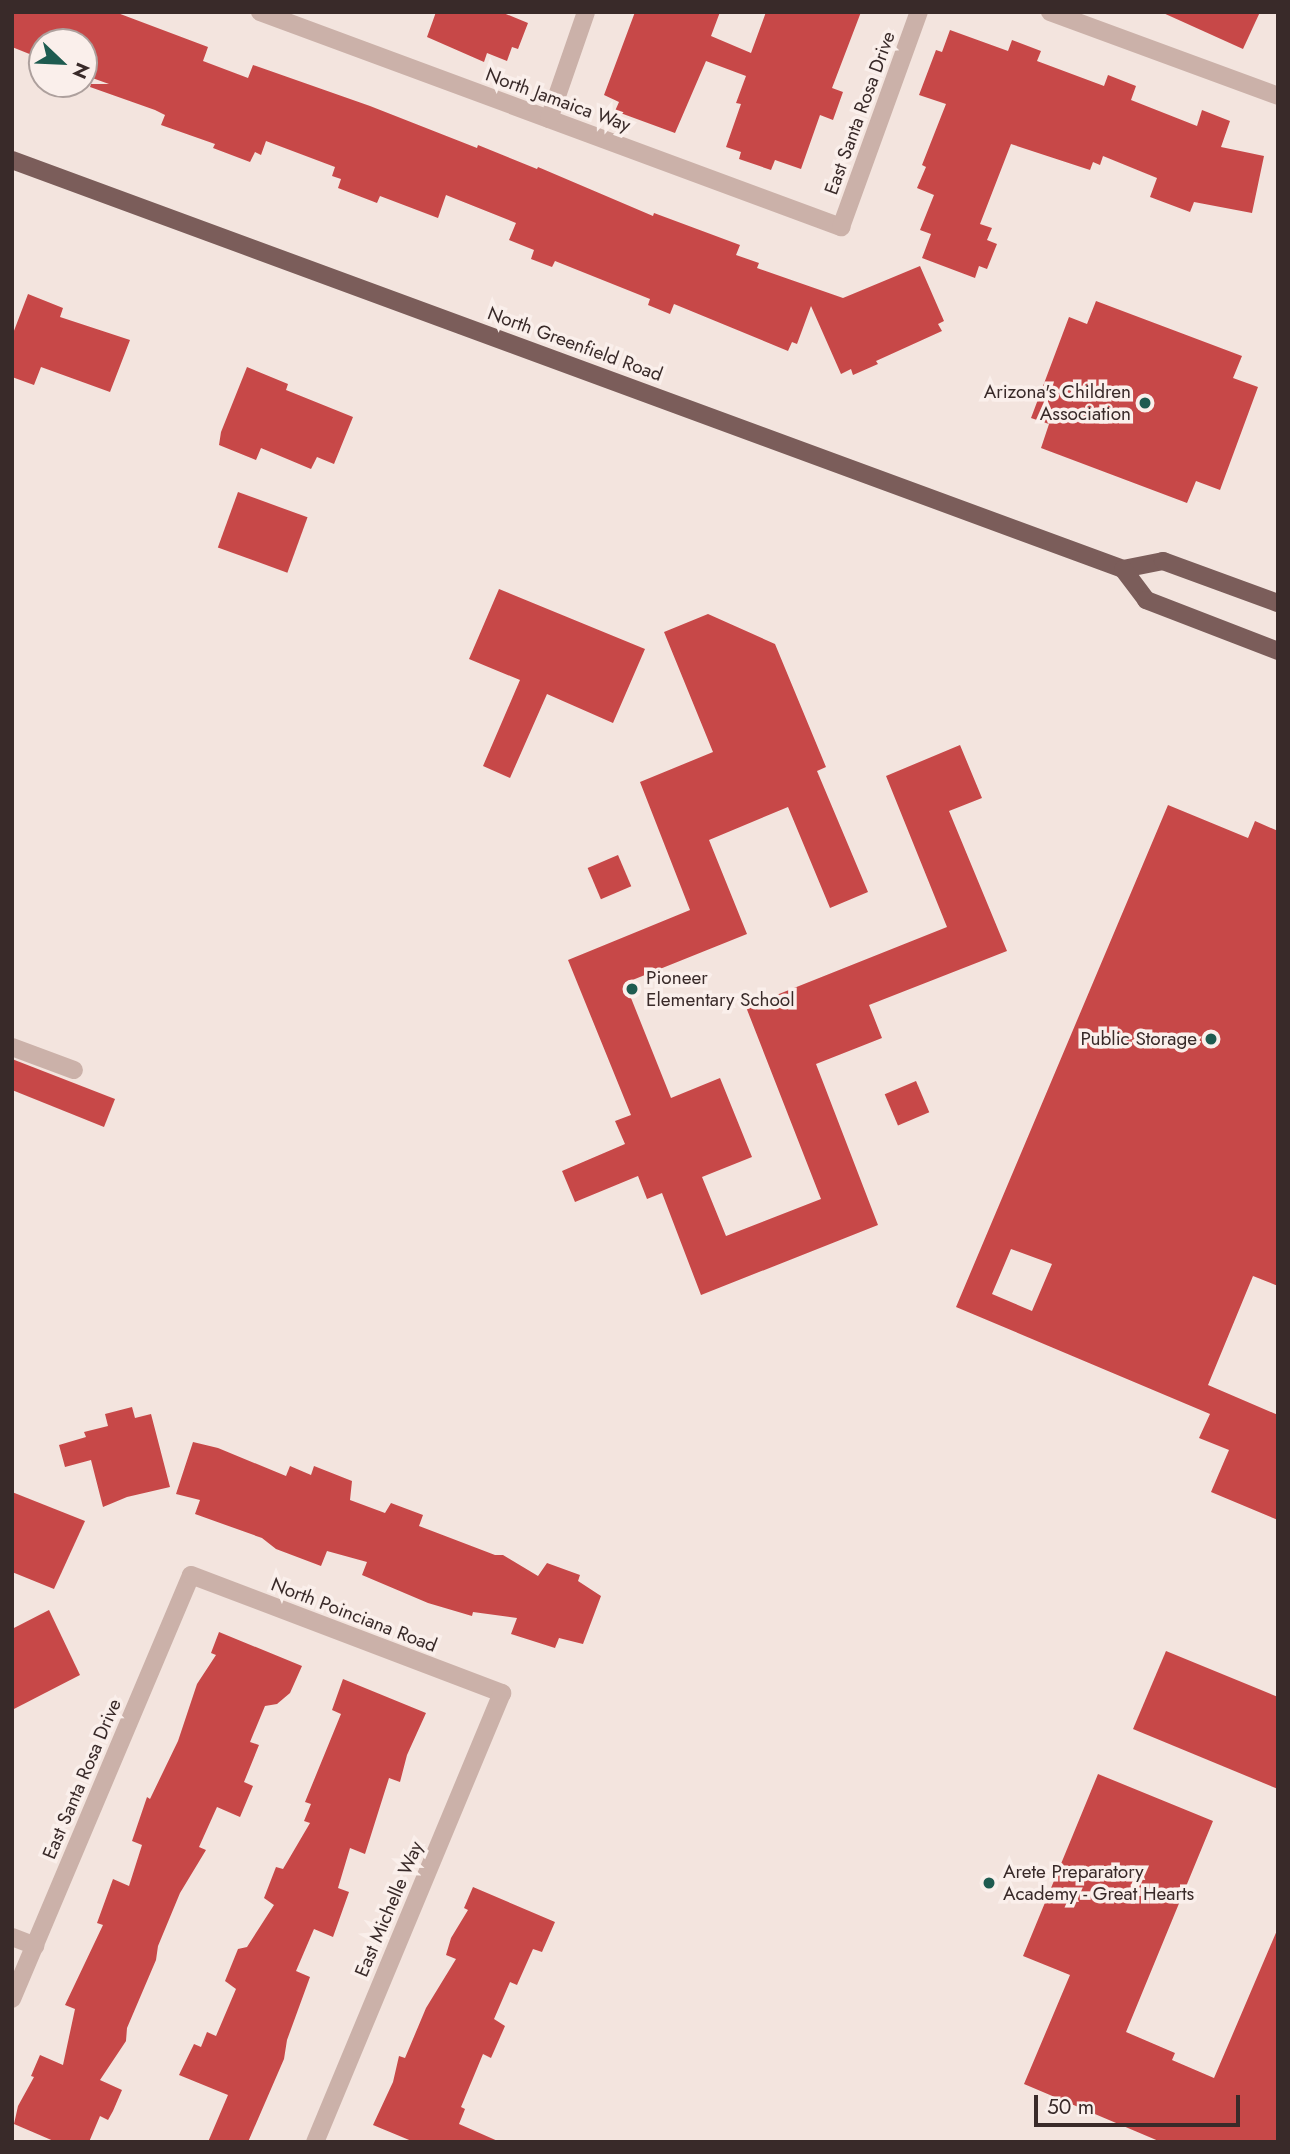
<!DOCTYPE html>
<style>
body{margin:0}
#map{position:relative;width:1290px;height:2154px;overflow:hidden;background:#f3e4de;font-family:Jost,sans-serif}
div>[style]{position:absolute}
.building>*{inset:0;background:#c74848;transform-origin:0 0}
.minor>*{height:18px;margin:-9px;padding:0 9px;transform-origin:9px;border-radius:9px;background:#cbb1a9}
.major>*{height:18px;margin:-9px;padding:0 9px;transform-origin:9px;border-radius:9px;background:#7b5d5a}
.dots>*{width:19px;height:19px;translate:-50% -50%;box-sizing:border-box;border:4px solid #faefeb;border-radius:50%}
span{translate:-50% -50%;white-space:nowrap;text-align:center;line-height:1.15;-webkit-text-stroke:7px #faefeb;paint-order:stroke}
.street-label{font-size:19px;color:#392a29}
.poi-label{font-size:19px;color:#392a29}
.right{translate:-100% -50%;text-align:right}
.left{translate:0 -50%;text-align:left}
.frame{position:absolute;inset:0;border:14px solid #392a29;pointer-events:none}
.north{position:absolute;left:28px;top:28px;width:70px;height:70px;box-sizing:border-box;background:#faefeb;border:2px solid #ada09d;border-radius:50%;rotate:113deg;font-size:19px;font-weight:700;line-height:28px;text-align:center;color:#392a29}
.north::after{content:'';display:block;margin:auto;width:24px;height:32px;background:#1e5b50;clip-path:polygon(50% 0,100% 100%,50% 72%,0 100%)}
.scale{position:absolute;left:1034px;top:2095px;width:206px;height:32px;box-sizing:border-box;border:4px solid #392a29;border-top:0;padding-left:9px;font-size:21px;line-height:24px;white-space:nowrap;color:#392a29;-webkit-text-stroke:5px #faefeb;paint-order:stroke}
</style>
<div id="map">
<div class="building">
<div style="clip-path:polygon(12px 12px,115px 12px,208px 47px,203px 61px,248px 78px,253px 65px,370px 106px,477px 148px,478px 145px,537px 169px,538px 167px,653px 216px,654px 213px,740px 245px,736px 255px,759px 263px,757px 268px,843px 298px,920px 266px,944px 321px,938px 324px,942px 331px,876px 361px,878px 364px,853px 375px,851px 369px,841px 374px,811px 306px,797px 344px,792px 342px,788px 351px,674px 304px,670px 314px,648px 305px,650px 299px,555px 261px,552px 267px,531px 259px,534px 250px,509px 240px,516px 223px,446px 195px,438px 218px,380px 196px,377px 203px,338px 188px,341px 179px,332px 176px,335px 167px,266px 141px,261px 155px,255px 152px,250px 162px,213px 148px,215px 144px,161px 125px,165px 115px,155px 110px,90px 87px,91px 84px,109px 84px,84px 75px,84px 42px,42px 42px,42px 59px,12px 47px)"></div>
<div style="clip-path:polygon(436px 12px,501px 12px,528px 23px,518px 49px,512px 47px,507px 61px,487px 53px,484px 62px,427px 37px)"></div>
<div style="clip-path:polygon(635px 12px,720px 12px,711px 36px,751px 53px,766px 12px,861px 12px,832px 88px,843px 92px,833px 120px,820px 115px,801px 169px,775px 160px,771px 170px,739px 159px,741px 152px,726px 147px,741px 104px,736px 103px,746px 76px,706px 61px,675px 133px,615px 111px,619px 102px,604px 95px)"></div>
<div style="clip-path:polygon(1161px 12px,1260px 12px,1243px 49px)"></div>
<div style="clip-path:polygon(950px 30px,1008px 51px,1012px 40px,1041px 51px,1037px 61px,1104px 86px,1108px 75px,1136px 86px,1131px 100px,1197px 126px,1202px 110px,1230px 121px,1221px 147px,1264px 156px,1252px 213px,1194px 202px,1190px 212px,1150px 197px,1157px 178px,1103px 156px,1100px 165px,1093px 162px,1090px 170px,1011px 144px,980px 224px,992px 228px,987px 240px,997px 244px,987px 269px,979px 266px,975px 278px,922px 258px,931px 234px,920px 230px,934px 195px,917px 188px,926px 167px,922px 165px,946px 104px,919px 95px,936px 50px,942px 52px)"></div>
<div style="clip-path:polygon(28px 294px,63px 308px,60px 317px,130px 340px,110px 392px,41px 367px,34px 385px,12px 377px,12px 336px)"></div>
<div style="clip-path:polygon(1096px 301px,1242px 356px,1233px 378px,1258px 387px,1220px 490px,1196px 481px,1187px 503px,1041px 448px,1049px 424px,1031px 418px,1069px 317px,1087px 324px)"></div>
<div style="clip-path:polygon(247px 367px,288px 384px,286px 390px,353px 417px,334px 464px,317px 457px,311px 469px,261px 448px,256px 460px,219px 445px,221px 432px)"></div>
<div style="left:238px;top:492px;width:74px;height:59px;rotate:20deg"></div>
<div style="clip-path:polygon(499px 589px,645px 649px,613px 723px,547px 694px,510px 778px,483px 766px,520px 680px,469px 659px)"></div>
<div style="clip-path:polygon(708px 614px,775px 644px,826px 767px,817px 771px,868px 892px,830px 908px,788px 807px,709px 840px,747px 934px,625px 983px,671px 1098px,720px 1078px,752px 1157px,702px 1177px,726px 1236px,821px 1199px,746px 1007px,947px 927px,886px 776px,960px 745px,982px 798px,949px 811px,1007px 951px,869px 1005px,882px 1038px,816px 1064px,878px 1225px,701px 1295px,662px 1193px,647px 1199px,638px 1176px,575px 1202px,562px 1171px,625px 1144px,615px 1121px,631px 1115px,568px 960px,690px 910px,640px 782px,713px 752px,664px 632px)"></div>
<div style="clip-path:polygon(evenodd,1168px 805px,1248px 838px,1255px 821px,1278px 831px,1278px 1286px,1253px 1276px,1208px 1385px,1278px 1415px,1278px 1520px,1211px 1492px,1229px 1450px,1199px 1438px,1210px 1414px,956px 1307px,1168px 805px,1011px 1249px,1052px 1264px,1032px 1311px,992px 1294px,1011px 1249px)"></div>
<div style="left:618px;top:855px;width:34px;height:33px;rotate:67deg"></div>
<div style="clip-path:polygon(12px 1059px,115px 1099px,104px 1127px,12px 1090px)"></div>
<div style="left:916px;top:1081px;width:34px;height:34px;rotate:67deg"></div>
<div style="clip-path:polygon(132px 1407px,135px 1418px,151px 1414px,170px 1487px,127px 1497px,103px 1507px,91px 1460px,65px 1467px,59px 1445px,86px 1437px,84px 1432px,108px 1426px,105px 1414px)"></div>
<div style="clip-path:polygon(193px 1442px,218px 1448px,286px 1476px,290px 1466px,311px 1475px,314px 1466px,352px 1481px,350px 1500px,385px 1513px,391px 1503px,423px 1515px,419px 1526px,495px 1555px,503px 1555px,538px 1576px,547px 1563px,580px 1575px,578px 1581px,601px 1596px,583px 1644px,559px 1638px,555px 1648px,511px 1634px,517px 1618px,473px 1612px,472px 1616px,428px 1603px,362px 1575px,367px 1562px,327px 1551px,321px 1566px,276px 1549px,262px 1538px,195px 1514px,200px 1500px,176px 1494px)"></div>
<div style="clip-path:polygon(12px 1492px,85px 1521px,54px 1589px,12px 1572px)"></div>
<div style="clip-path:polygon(49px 1610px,80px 1675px,12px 1710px,12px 1629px)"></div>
<div style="clip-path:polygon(219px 1632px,302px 1666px,290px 1693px,277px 1704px,265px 1706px,250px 1742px,259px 1745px,244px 1782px,253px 1786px,240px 1817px,217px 1807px,199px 1847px,206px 1850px,180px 1893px,158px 1946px,156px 1960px,127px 2028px,126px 2041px,100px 2080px,122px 2090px,113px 2111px,108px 2120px,100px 2116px,89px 2142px,56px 2142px,14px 2124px,18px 2106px,34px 2077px,31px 2076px,40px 2055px,63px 2065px,75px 2009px,65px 2005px,103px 1925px,97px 1923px,113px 1879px,129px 1886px,142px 1845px,132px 1841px,147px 1797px,150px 1799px,178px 1741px,197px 1684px,216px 1655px,211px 1653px)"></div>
<div style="clip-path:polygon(1166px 1651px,1278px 1697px,1278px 1789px,1133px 1729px)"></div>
<div style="clip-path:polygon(343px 1679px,426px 1713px,407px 1755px,400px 1782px,389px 1778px,365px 1854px,350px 1848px,338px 1888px,349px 1892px,333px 1937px,314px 1929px,296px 1971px,310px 1977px,287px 2040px,284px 2059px,248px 2142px,208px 2142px,228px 2095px,179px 2075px,194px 2044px,201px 2047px,207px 2032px,216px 2036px,236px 1989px,225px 1981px,238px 1949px,247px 1947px,274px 1905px,264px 1898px,276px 1867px,283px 1869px,310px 1823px,304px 1821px,311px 1804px,305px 1802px,341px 1714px,332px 1710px)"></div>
<div style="clip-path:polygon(1098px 1774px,1213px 1821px,1126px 2032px,1175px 2053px,1172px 2060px,1214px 2078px,1278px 1928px,1278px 2142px,1161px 2142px,1024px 2084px,1070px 1975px,1023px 1956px)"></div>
<div style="clip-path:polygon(473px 1887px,555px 1922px,542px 1952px,533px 1949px,517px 1985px,510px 1982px,494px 2019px,505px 2026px,491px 2058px,483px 2054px,461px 2107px,465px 2109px,459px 2124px,500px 2142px,414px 2142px,373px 2125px,393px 2082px,399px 2056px,405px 2058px,426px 2008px,456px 1959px,446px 1955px,451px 1938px,468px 1910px,464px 1908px)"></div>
</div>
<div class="minor">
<div style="left:260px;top:12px;width:620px;rotate:20.31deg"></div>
<div style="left:841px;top:227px;width:229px;rotate:-70.1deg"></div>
<div style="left:1050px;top:12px;width:243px;rotate:20.2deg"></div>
<div style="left:549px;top:119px;width:113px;rotate:-70.9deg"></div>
<div style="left:12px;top:1047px;width:66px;rotate:20.4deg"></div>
<div style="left:12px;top:1937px;width:25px;rotate:21deg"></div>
<div style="left:12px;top:1999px;width:460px;rotate:-67.1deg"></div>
<div style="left:191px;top:1575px;width:333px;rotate:20.8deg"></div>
<div style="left:502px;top:1693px;width:486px;rotate:112.6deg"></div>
</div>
<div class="major">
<div style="left:12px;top:160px;width:1184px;rotate:20.21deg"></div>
<div style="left:1123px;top:569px;width:41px;rotate:-11.3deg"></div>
<div style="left:1163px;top:561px;width:122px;rotate:20.1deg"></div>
<div style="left:1123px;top:569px;width:39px;rotate:53deg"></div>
<div style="left:1146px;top:600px;width:142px;rotate:21.1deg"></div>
</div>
<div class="dots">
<div style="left:1145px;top:403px;background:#1e5b50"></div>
<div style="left:632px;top:989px;background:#1e5b50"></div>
<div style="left:1211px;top:1039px;background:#1e5b50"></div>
<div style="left:989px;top:1883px;background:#1e5b50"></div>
</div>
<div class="street-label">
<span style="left:558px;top:100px;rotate:20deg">North Jamaica Way</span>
<span style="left:860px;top:113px;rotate:-70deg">East Santa Rosa Drive</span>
<span style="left:575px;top:344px;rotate:20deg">North Greenfield Road</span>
<span style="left:354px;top:1615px;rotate:21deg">North Poinciana Road</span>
<span style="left:82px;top:1779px;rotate:-67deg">East Santa Rosa Drive</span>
<span style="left:389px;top:1909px;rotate:-67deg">East Michelle Way</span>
</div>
<div class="poi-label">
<span class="right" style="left:1131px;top:403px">Arizona's Children<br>Association</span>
<span class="left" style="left:646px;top:989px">Pioneer<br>Elementary School</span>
<span class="right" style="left:1197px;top:1039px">Public Storage</span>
<span class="left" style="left:1003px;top:1883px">Arete Preparatory<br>Academy - Great Hearts</span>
</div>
<div class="frame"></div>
<div class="north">N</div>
<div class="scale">50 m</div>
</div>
